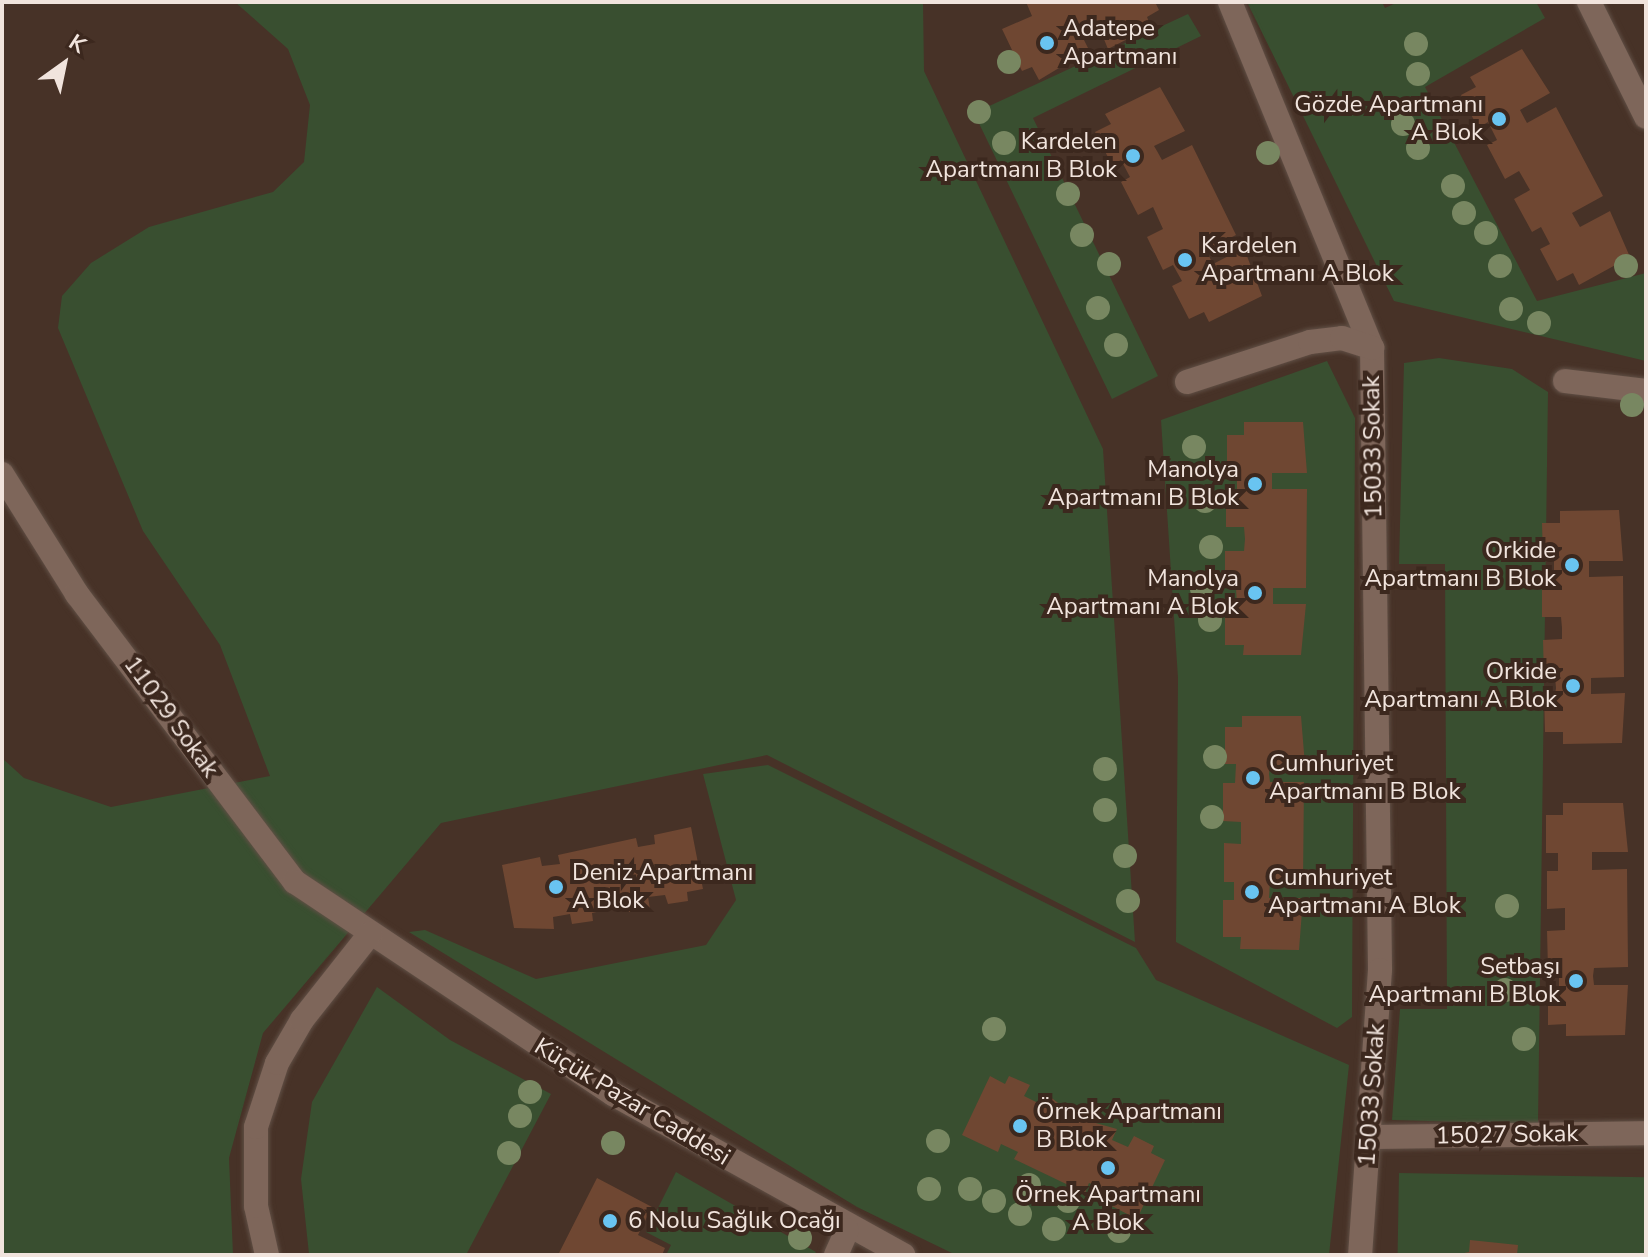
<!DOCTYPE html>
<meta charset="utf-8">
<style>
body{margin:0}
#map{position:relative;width:1648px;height:1257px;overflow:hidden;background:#473227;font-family:"Nunito Sans",sans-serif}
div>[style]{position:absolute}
.green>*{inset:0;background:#394f30;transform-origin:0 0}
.building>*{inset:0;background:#6f4732}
.roads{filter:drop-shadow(0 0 2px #604f45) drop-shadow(0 0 2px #604f45)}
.minor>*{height:24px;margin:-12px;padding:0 12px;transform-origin:12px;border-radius:12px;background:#7e665a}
.trees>*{width:24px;height:24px;margin:-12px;border-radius:50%;background:#788761}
.dots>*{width:22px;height:22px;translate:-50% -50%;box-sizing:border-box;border:4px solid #3c281e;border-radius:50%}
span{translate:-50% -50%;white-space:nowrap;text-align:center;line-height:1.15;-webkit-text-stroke:8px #3c281e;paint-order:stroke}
.poi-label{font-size:24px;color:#f1e4dd}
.left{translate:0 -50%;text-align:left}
.right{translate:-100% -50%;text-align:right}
.street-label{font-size:24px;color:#f1e4dd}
.frame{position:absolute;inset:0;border:4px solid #f1e4dd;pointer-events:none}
.north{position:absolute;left:24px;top:24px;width:80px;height:80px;-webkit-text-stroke:6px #3c281e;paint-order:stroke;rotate:33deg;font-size:22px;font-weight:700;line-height:32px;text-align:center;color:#f1e4dd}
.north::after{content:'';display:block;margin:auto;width:28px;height:36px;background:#f1e4dd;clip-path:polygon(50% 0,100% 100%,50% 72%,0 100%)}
</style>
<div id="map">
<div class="green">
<div style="clip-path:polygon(235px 2px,923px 2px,924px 71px,1103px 449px,1135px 942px,767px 755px,441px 823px,263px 1033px,229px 1158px,233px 1255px,2px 1255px,2px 758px,24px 778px,111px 807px,270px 776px,220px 645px,143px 531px,58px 328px,62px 296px,91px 263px,149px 227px,273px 192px,304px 162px,310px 105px,288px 49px)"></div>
<div style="clip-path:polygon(1247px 2px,1382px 2px,1385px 8px,1398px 2px,1536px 2px,1545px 18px,1425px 87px,1537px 301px,1646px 273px,1646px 361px,1394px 301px)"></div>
<div style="clip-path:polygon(1188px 14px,1201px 36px,1033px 118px,1158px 376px,1112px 399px,974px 113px)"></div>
<div style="clip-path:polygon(1439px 358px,1512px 369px,1548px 392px,1538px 1124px,1392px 1120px,1400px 1009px,1447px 1009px,1445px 564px,1399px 564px,1404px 363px)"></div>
<div style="clip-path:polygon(1327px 361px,1355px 418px,1352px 1017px,1337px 1028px,1176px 942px,1178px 678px,1161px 420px)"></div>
<div style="clip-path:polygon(768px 765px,1136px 948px,1156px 980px,1349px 1065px,1329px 1255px,956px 1255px,857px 1207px,409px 932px,425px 930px,536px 979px,706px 945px,736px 900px,703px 774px)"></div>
<div style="clip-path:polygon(377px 987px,450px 1040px,551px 1094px,466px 1255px,309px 1254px,301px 1179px,312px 1102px)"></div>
<div style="clip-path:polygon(676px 1172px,816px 1252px,814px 1255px,666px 1255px,671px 1245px,646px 1232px)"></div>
<div style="left:1399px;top:1173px;width:247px;height:82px;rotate:1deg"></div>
</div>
<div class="building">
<div style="clip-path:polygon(1026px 2px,1155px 2px,1159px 10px,1147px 17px,1151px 27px,1108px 49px,1094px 15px,1077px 26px,1089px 50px,1039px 80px,1032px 67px,1022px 71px,1002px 29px,1032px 16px)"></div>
<div style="clip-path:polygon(1522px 49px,1550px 93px,1520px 110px,1527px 123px,1556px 107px,1603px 196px,1572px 213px,1580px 227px,1610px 211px,1630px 257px,1579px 285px,1573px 273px,1557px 281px,1540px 249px,1550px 244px,1541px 227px,1532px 232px,1514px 199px,1530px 190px,1519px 171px,1505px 179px,1487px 145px,1497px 140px,1488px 122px,1478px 128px,1461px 95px,1476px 87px,1470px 77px)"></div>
<div style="clip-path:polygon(1160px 87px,1185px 131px,1154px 146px,1157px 151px,1162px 160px,1192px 145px,1236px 235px,1206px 250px,1213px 264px,1244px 248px,1262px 296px,1209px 322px,1204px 312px,1189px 319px,1172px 286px,1182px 281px,1173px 265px,1163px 270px,1147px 237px,1163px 229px,1153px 207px,1138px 215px,1121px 182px,1130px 177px,1121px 160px,1112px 165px,1095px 132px,1111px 124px,1105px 114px)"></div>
<div style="clip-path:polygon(1244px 422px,1303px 422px,1307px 473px,1272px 473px,1272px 489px,1307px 489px,1306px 588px,1273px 588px,1273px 604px,1306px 604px,1301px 655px,1243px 655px,1244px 645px,1225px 645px,1225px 606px,1237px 606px,1236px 588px,1225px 588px,1225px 551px,1244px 551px,1245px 539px,1244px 527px,1226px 527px,1226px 490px,1237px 490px,1237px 472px,1227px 472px,1227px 435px,1244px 435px)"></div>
<div style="clip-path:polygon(1619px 510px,1623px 561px,1589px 561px,1589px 577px,1623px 576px,1624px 677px,1591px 678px,1591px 694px,1625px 693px,1622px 743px,1563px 744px,1563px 732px,1545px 732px,1544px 696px,1555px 695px,1556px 688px,1555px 677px,1544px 678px,1543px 640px,1562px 639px,1562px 628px,1561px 617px,1542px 617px,1542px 579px,1554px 580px,1554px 561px,1543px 560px,1542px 523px,1560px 523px,1560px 511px)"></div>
<div style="clip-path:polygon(1242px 716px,1301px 716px,1305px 765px,1270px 765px,1269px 774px,1270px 782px,1304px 782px,1303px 882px,1270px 882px,1269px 898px,1303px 898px,1299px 950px,1240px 949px,1241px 937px,1223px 937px,1223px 900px,1234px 900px,1234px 882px,1224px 882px,1224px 843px,1241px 844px,1241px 822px,1223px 821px,1223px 783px,1235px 783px,1236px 764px,1225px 764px,1225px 727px,1242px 727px)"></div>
<div style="clip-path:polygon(1563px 803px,1623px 803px,1628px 852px,1592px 852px,1592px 870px,1627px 869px,1628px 967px,1594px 968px,1593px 976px,1594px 985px,1628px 985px,1625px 1035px,1566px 1036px,1566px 1024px,1548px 1025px,1548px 987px,1559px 988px,1559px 969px,1548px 969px,1547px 931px,1565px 930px,1565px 908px,1547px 909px,1547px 871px,1558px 871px,1558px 853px,1546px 853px,1546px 815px,1563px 815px)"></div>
<div style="clip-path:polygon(691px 827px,703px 889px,687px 892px,688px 901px,668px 904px,665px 895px,648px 897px,650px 909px,629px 912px,627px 905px,592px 913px,593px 921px,572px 924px,570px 914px,553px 917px,554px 929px,514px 928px,502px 865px,540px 857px,542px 866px,560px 864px,558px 855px,636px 838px,638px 847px,655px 844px,654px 835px)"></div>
<div style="clip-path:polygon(990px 1076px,1005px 1084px,1009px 1076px,1030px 1085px,1024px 1096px,1040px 1104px,1045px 1093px,1078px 1118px,1117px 1129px,1112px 1140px,1128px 1147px,1134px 1136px,1154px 1146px,1151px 1153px,1165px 1160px,1137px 1219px,1102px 1201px,1107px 1192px,1098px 1187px,1089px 1183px,1085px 1193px,1014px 1159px,1018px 1152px,1001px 1144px,998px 1152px,962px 1135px)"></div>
<div style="clip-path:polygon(597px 1178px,652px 1207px,638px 1235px,665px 1248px,662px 1255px,558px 1255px)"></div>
<div style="clip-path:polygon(1470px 1240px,1518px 1245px,1517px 1255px,1455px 1255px,1469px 1252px)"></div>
</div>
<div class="roads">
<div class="minor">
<div style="left:1230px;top:2px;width:374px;rotate:67.7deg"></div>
<div style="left:1372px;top:348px;width:622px;rotate:89.26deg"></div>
<div style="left:1380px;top:970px;width:286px;rotate:94deg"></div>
<div style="left:1589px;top:2px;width:128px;rotate:63.6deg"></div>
<div style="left:1565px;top:381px;width:82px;rotate:7deg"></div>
<div style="left:1187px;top:382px;width:129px;rotate:-18deg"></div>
<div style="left:1310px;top:342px;width:32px;rotate:-7deg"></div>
<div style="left:1342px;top:338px;width:32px;rotate:18deg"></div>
<div style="left:2px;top:474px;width:142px;rotate:58deg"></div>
<div style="left:77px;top:594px;width:361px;rotate:52.9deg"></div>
<div style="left:295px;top:882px;width:382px;rotate:33.7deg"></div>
<div style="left:613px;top:1094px;width:332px;rotate:29deg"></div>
<div style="left:1369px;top:1137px;width:277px;rotate:-0.8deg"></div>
<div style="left:267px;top:1255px;width:50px;rotate:-102.7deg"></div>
<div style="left:256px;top:1206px;width:79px;rotate:-90deg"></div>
<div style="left:256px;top:1127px;width:67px;rotate:-71.8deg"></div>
<div style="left:277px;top:1063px;width:50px;rotate:-59.8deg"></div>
<div style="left:302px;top:1020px;width:110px;rotate:-51.7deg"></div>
<div style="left:836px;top:1255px;width:27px;rotate:-66deg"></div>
</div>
</div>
<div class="trees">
<div style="left:1416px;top:44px"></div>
<div style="left:1009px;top:62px"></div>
<div style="left:1418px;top:74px"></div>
<div style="left:979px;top:112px"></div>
<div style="left:1403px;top:124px"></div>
<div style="left:1004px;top:143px"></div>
<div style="left:1418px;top:148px"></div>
<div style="left:1268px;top:153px"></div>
<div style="left:1453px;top:186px"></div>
<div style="left:1068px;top:194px"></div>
<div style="left:1464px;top:213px"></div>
<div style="left:1486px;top:233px"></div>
<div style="left:1082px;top:235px"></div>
<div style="left:1109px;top:264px"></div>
<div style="left:1500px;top:266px"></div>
<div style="left:1626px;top:266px"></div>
<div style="left:1098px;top:308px"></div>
<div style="left:1511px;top:309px"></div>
<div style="left:1539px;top:323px"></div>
<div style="left:1116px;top:345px"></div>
<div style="left:1632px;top:405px"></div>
<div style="left:1194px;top:447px"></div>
<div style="left:1205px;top:501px"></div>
<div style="left:1211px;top:547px"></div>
<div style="left:1202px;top:589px"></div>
<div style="left:1210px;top:620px"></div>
<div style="left:1215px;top:757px"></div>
<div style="left:1105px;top:769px"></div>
<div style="left:1105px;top:810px"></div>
<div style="left:1212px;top:817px"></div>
<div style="left:1125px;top:856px"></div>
<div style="left:1128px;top:901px"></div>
<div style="left:1507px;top:906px"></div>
<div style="left:1505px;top:990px"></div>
<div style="left:994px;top:1029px"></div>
<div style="left:1524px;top:1039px"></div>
<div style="left:530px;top:1092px"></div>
<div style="left:520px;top:1116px"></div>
<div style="left:938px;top:1141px"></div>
<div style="left:613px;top:1143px"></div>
<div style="left:509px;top:1153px"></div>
<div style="left:1029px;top:1185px"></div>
<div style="left:929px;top:1189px"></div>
<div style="left:970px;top:1189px"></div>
<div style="left:994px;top:1201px"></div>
<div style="left:1068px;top:1201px"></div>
<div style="left:1020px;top:1214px"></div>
<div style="left:1054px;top:1229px"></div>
<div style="left:1119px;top:1231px"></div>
<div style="left:800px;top:1238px"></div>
</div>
<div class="dots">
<div style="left:1047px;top:43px;background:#69c4f1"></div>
<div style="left:1499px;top:119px;background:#69c4f1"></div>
<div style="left:1133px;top:156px;background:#69c4f1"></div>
<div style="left:1185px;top:260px;background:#69c4f1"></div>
<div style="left:1255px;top:484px;background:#69c4f1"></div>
<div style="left:1572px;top:565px;background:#69c4f1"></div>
<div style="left:1255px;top:593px;background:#69c4f1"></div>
<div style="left:1573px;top:686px;background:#69c4f1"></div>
<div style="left:1253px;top:778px;background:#69c4f1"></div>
<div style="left:556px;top:887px;background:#69c4f1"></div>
<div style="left:1252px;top:892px;background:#69c4f1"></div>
<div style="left:1576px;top:981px;background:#69c4f1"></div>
<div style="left:1020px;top:1126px;background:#69c4f1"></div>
<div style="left:1108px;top:1168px;background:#69c4f1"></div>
<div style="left:610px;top:1221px;background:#69c4f1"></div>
</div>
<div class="poi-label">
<span class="left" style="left:1063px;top:43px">Adatepe<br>Apartmanı</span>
<span class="right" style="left:1483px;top:119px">Gözde Apartmanı<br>A Blok</span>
<span class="right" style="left:1117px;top:156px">Kardelen<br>Apartmanı B Blok</span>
<span class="left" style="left:1201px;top:260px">Kardelen<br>Apartmanı A Blok</span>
<span class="right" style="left:1239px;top:484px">Manolya<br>Apartmanı B Blok</span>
<span class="right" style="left:1556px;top:565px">Orkide<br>Apartmanı B Blok</span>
<span class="right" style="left:1239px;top:593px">Manolya<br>Apartmanı A Blok</span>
<span class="right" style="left:1557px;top:686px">Orkide<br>Apartmanı A Blok</span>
<span class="left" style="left:1269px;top:778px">Cumhuriyet<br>Apartmanı B Blok</span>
<span class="left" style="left:572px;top:887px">Deniz Apartmanı<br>A Blok</span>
<span class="left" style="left:1268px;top:892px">Cumhuriyet<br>Apartmanı A Blok</span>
<span class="right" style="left:1560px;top:981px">Setbaşı<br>Apartmanı B Blok</span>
<span class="left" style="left:1036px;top:1126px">Örnek Apartmanı<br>B Blok</span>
<span style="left:1108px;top:1209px">Örnek Apartmanı<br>A Blok</span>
<span class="left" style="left:628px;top:1221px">6 Nolu Sağlık Ocağı</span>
</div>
<div class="street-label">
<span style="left:1373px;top:447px;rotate:-91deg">15033 Sokak</span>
<span style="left:171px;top:717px;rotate:54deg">11029 Sokak</span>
<span style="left:1372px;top:1095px;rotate:-86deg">15033 Sokak</span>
<span style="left:632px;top:1102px;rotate:31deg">Küçük Pazar Caddesi</span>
<span style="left:1507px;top:1135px;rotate:-1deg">15027 Sokak</span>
</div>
<div class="frame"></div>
<div class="north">K</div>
</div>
